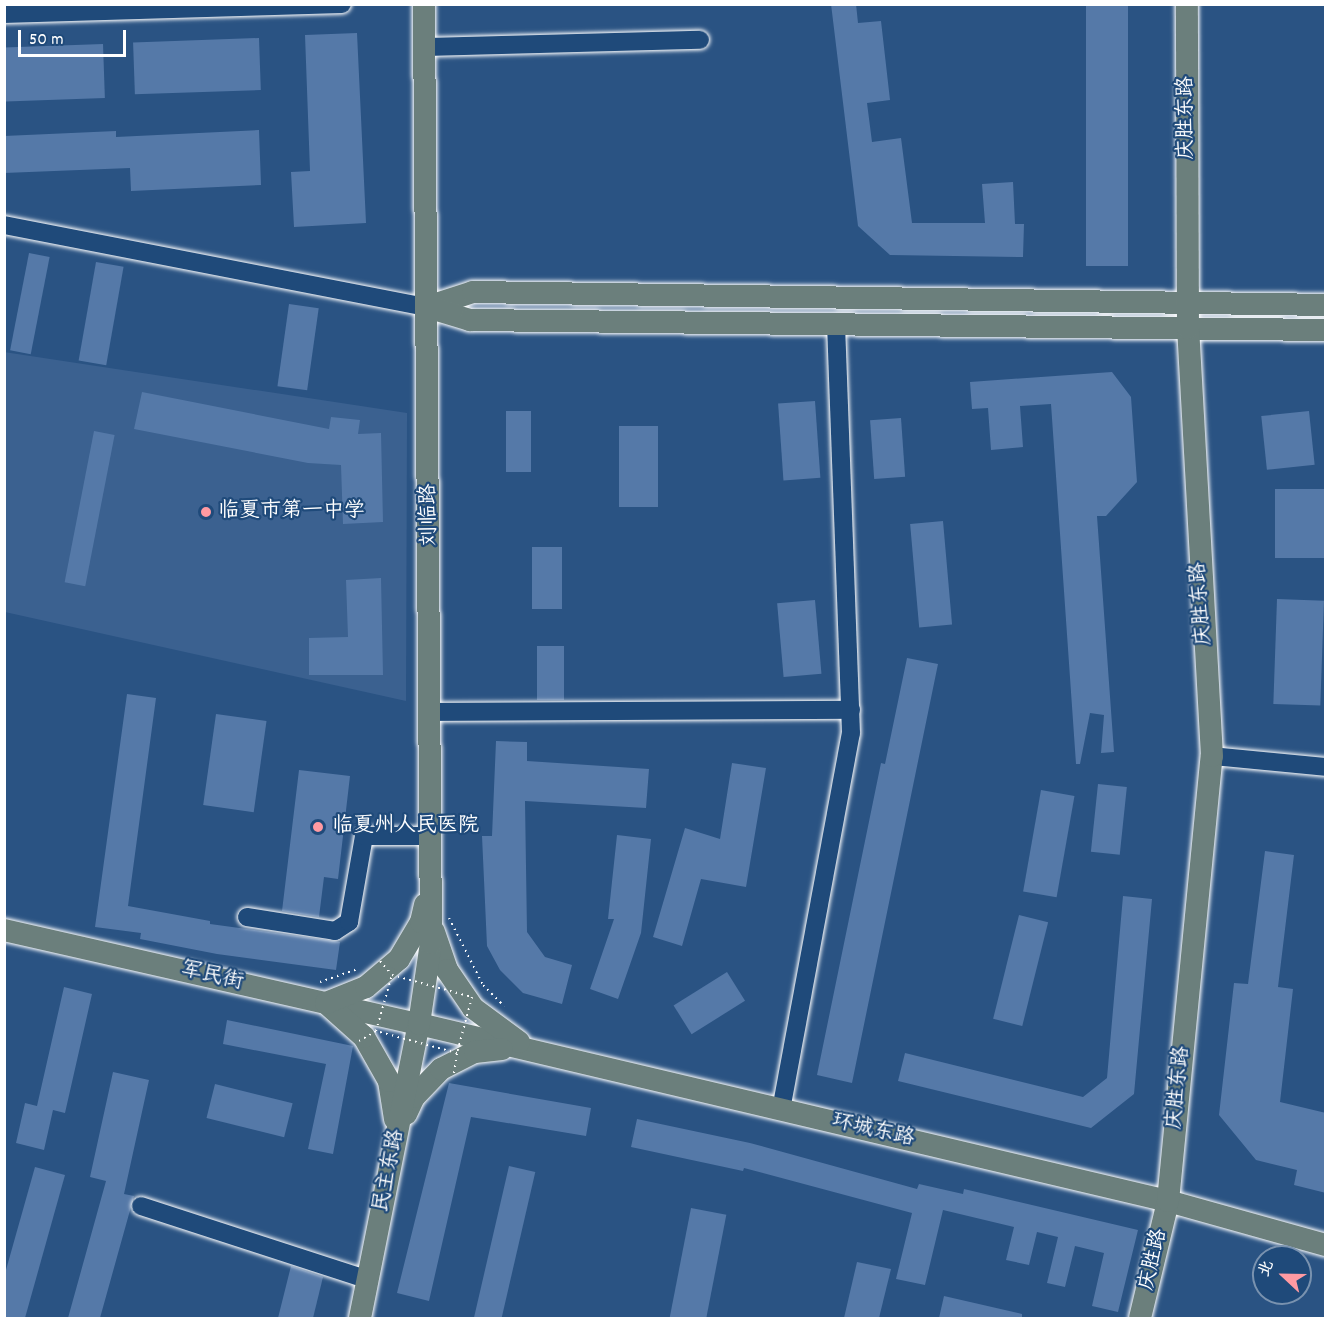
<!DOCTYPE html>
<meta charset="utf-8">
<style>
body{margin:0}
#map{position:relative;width:1330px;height:1323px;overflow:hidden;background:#2a5383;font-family:Dekko,"LXGW WenKai TC",sans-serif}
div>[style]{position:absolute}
.built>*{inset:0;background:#3b6190}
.building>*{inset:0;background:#5579a8;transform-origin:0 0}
.path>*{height:2px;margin-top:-1px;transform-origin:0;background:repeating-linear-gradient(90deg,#fff 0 1.5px,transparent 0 6px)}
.roads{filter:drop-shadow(0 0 2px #fff) drop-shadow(0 0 2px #fff)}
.minor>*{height:18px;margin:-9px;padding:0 9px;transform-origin:9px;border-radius:9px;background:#1f4a7a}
.major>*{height:22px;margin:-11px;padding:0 11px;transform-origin:11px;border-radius:11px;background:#6b7f7c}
.path-bridge>*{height:2px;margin-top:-1px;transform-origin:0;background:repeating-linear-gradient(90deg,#fff 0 1.5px,transparent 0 6px)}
.dots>*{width:16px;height:16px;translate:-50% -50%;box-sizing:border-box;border:3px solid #1f4a7a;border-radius:50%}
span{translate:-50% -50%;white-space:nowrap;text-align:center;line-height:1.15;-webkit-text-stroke:4.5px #1f4a7a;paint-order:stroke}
.street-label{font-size:21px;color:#fff}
.poi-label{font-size:21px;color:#fff}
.left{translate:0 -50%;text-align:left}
.frame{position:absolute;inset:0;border:6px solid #fff;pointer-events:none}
.north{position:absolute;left:1252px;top:1245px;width:60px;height:60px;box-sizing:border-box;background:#1f4a7a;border:2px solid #7992af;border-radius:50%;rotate:292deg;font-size:16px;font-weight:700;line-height:24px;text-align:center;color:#fff}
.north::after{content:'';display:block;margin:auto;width:21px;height:27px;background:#ff9aa2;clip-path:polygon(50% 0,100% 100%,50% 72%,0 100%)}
.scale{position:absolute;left:18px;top:30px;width:108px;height:27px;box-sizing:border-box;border:3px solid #fff;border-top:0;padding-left:8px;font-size:18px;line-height:21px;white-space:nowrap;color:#fff;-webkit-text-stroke:4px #1f4a7a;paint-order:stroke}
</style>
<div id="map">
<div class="built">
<div style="clip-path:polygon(4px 352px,407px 413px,406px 701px,5px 612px)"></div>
</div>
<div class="building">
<div style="clip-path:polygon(831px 4px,856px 4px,858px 23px,881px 21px,890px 100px,867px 103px,872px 142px,901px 138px,912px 223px,985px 223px,982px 184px,1013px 182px,1015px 224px,1024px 224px,1023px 257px,890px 255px,858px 226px)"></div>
<div style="left:1086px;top:4px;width:42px;height:262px"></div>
<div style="clip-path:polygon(357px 33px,366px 223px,294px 227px,291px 172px,310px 171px,305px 35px)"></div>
<div style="left:259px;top:38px;width:52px;height:126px;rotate:88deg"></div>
<div style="left:103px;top:44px;width:54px;height:99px;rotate:88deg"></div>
<div style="clip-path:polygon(259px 130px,261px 185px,131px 191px,130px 168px,4px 173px,4px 136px,116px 131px,116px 137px)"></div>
<div style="left:29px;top:253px;width:21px;height:99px;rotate:11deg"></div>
<div style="left:96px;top:262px;width:28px;height:100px;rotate:10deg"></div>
<div style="left:289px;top:304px;width:30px;height:83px;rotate:8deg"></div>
<div style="clip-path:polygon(1112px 372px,1131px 397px,1137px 482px,1106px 516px,1097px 516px,1114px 752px,1101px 753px,1104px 715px,1090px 713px,1080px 764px,1076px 764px,1051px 404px,1020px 406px,1023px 447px,991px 450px,988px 408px,972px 409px,970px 382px)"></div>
<div style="clip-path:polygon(142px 392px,329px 429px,331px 417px,360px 420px,358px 434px,381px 433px,383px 522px,343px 524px,341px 465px,308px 463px,134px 429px)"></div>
<div style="left:815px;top:401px;width:77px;height:37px;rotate:86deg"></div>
<div style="left:506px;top:411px;width:25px;height:61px"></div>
<div style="left:1309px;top:411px;width:54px;height:48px;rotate:84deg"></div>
<div style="left:901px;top:418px;width:59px;height:31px;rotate:86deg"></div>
<div style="left:619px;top:426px;width:39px;height:81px"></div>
<div style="left:94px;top:431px;width:21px;height:154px;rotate:11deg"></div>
<div style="left:1275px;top:489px;width:51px;height:69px"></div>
<div style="left:943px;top:521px;width:104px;height:33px;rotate:85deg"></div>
<div style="left:532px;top:547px;width:30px;height:62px"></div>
<div style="clip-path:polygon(381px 578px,383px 675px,309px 675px,309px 638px,348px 637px,346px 580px)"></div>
<div style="left:1277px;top:599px;width:47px;height:105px;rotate:2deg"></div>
<div style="left:815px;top:600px;width:74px;height:38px;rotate:85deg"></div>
<div style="left:537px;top:646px;width:27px;height:54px"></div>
<div style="clip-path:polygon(907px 658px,938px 664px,852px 1083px,817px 1075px,881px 763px,885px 764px)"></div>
<div style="clip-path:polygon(127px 694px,156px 698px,128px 906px,210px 921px,210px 924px,340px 942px,336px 970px,217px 954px,140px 939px,141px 933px,95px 927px)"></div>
<div style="left:216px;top:714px;width:51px;height:92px;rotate:8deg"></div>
<div style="clip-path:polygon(496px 741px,527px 742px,527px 761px,649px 769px,646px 808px,525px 801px,527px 932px,545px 957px,572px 965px,562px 1004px,523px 993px,500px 970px,487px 946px,482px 836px,492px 836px)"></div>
<div style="clip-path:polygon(732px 763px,766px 768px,746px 887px,701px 879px,682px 946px,653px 937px,685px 828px,720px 839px)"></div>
<div style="clip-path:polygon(299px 770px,350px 776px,338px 879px,324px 877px,319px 917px,282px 911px)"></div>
<div style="left:1098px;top:784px;width:29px;height:68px;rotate:6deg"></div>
<div style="left:1041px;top:790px;width:34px;height:103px;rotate:10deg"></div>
<div style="clip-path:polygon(617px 835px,651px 839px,641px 933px,618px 999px,590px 989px,614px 919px,608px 919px)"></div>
<div style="clip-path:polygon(1265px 851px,1294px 855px,1278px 987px,1293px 989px,1280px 1102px,1326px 1113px,1326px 1193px,1294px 1185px,1297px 1170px,1256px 1160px,1219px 1115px,1234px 983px,1248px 984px)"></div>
<div style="clip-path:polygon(1123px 896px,1152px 899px,1134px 1094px,1091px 1128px,898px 1081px,905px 1053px,1083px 1097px,1107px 1078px)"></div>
<div style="left:1019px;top:915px;width:30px;height:107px;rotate:14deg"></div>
<div style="left:727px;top:972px;width:34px;height:63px;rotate:58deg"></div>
<div style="clip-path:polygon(64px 987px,92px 994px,65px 1113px,53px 1110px,44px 1150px,16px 1143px,25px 1103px,37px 1106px)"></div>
<div style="clip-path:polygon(227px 1020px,353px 1046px,333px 1154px,308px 1149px,326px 1064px,223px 1044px)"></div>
<div style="clip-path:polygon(113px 1072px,149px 1080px,124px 1194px,134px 1196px,100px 1318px,68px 1318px,106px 1181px,90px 1177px)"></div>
<div style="clip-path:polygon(449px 1083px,591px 1108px,586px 1136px,471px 1117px,429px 1301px,397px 1293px)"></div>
<div style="left:215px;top:1084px;width:80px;height:35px;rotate:14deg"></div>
<div style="clip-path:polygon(637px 1119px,750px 1143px,917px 1189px,919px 1184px,963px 1194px,964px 1189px,1138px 1230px,1118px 1312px,1092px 1306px,1104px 1253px,1075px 1246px,1065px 1287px,1047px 1283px,1058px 1237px,1037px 1232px,1029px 1265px,1006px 1260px,1014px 1227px,943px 1210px,925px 1285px,896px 1279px,912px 1213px,744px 1168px,743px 1171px,631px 1147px)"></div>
<div style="left:509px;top:1166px;width:27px;height:156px;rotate:13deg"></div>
<div style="clip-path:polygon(35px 1167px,65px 1175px,25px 1318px,4px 1318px,4px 1277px)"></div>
<div style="left:691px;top:1208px;width:36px;height:113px;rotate:11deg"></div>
<div style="clip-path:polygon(857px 1262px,891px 1269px,879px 1318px,844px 1318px)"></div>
<div style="clip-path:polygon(291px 1266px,323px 1277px,313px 1318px,278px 1318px)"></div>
<div style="clip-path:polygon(944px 1296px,1022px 1314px,1022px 1318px,939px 1318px)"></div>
</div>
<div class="path">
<div style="left:449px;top:918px;width:75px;rotate:63.1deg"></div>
<div style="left:483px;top:985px;width:30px;rotate:45deg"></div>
<div style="left:320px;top:982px;width:39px;rotate:-19deg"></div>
</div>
<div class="roads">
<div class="minor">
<div style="left:4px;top:14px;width:338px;rotate:-1.7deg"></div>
<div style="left:426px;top:47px;width:274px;rotate:-1.5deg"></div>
<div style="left:4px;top:225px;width:431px;rotate:11deg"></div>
<div style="left:430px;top:712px;width:421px;rotate:-0.3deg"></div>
<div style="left:1212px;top:756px;width:115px;rotate:5.5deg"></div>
<div style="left:247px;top:917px;width:89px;rotate:9deg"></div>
<div style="left:335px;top:931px;width:17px;rotate:-33deg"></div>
<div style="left:349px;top:922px;width:87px;rotate:-80.1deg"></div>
<div style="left:364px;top:836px;width:67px"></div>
<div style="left:781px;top:1110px;width:383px;rotate:-79.5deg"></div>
<div style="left:851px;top:733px;width:409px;rotate:-92.1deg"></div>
<div style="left:141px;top:1206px;width:233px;rotate:18deg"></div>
</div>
<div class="major">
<div style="left:427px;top:307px;width:48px;rotate:-18.1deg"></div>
<div style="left:473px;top:292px;width:853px;rotate:0.87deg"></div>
<div style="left:427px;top:307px;width:45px;rotate:16.8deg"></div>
<div style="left:470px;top:320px;width:856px;rotate:0.67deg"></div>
<div style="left:4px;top:930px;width:426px;rotate:12.8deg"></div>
<div style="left:419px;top:1024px;width:770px;rotate:13.3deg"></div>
<div style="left:1168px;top:1201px;width:164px;rotate:15.6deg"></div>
<div style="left:434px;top:932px;width:40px;rotate:71.1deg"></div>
<div style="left:447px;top:970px;width:46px;rotate:55.6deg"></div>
<div style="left:473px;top:1008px;width:57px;rotate:36.5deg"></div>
<div style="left:406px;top:1114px;width:19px;rotate:-65deg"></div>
<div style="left:414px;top:1097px;width:39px;rotate:-46deg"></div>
<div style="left:441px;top:1069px;width:38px;rotate:-27deg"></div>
<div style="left:475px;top:1052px;width:27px;rotate:-6deg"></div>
<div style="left:395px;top:1119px;width:38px;rotate:-99deg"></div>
<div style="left:389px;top:1081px;width:51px;rotate:-119.6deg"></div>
<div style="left:364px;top:1037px;width:51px;rotate:-138.2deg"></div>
<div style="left:326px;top:1003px;width:43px;rotate:-21.8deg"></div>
<div style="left:366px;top:987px;width:43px;rotate:-40.3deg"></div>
<div style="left:399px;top:959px;width:43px;rotate:-59.3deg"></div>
<div style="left:421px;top:922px;width:18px;rotate:-77deg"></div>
<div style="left:360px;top:1318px;width:300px;rotate:-78.7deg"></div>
<div style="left:419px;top:1024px;width:82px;rotate:-81.6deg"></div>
<div style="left:431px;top:943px;width:939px;rotate:-90.43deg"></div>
<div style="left:1140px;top:1318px;width:120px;rotate:-76.5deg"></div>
<div style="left:1168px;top:1201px;width:447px;rotate:-84.4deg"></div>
<div style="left:1212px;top:756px;width:429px;rotate:-93.2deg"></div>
<div style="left:1188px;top:328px;width:324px;rotate:-90.2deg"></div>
</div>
</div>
<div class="path-bridge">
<div style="left:380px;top:961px;width:18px;rotate:49deg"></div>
<div style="left:359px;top:1041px;width:20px;rotate:-30deg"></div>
<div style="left:376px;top:1031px;width:58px;rotate:-74.1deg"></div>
<div style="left:392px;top:975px;width:83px;rotate:15.4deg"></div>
<div style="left:472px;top:997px;width:58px;rotate:105deg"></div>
<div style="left:457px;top:1053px;width:84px;rotate:-164.8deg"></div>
<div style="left:454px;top:1073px;width:20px;rotate:-81deg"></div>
</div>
<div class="dots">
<div style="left:206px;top:512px;background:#ff9aa2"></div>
<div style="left:318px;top:827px;background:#ff9aa2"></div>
</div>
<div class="street-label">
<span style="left:1187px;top:118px;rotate:-90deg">庆胜东路</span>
<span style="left:430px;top:515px;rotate:-91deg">刘临路</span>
<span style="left:1202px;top:604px;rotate:-94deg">庆胜东路</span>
<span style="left:212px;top:977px;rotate:13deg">军民街</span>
<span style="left:1179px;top:1088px;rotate:-84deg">庆胜东路</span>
<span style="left:873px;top:1131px;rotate:13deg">环城东路</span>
<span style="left:390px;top:1171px;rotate:-79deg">民主东路</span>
<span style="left:1154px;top:1260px;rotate:-77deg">庆胜路</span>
</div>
<div class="poi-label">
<span class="left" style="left:218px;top:512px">临夏市第一中学</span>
<span class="left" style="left:332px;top:827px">临夏州人民医院</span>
</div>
<div class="frame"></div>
<div class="north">北</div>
<div class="scale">50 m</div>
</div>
